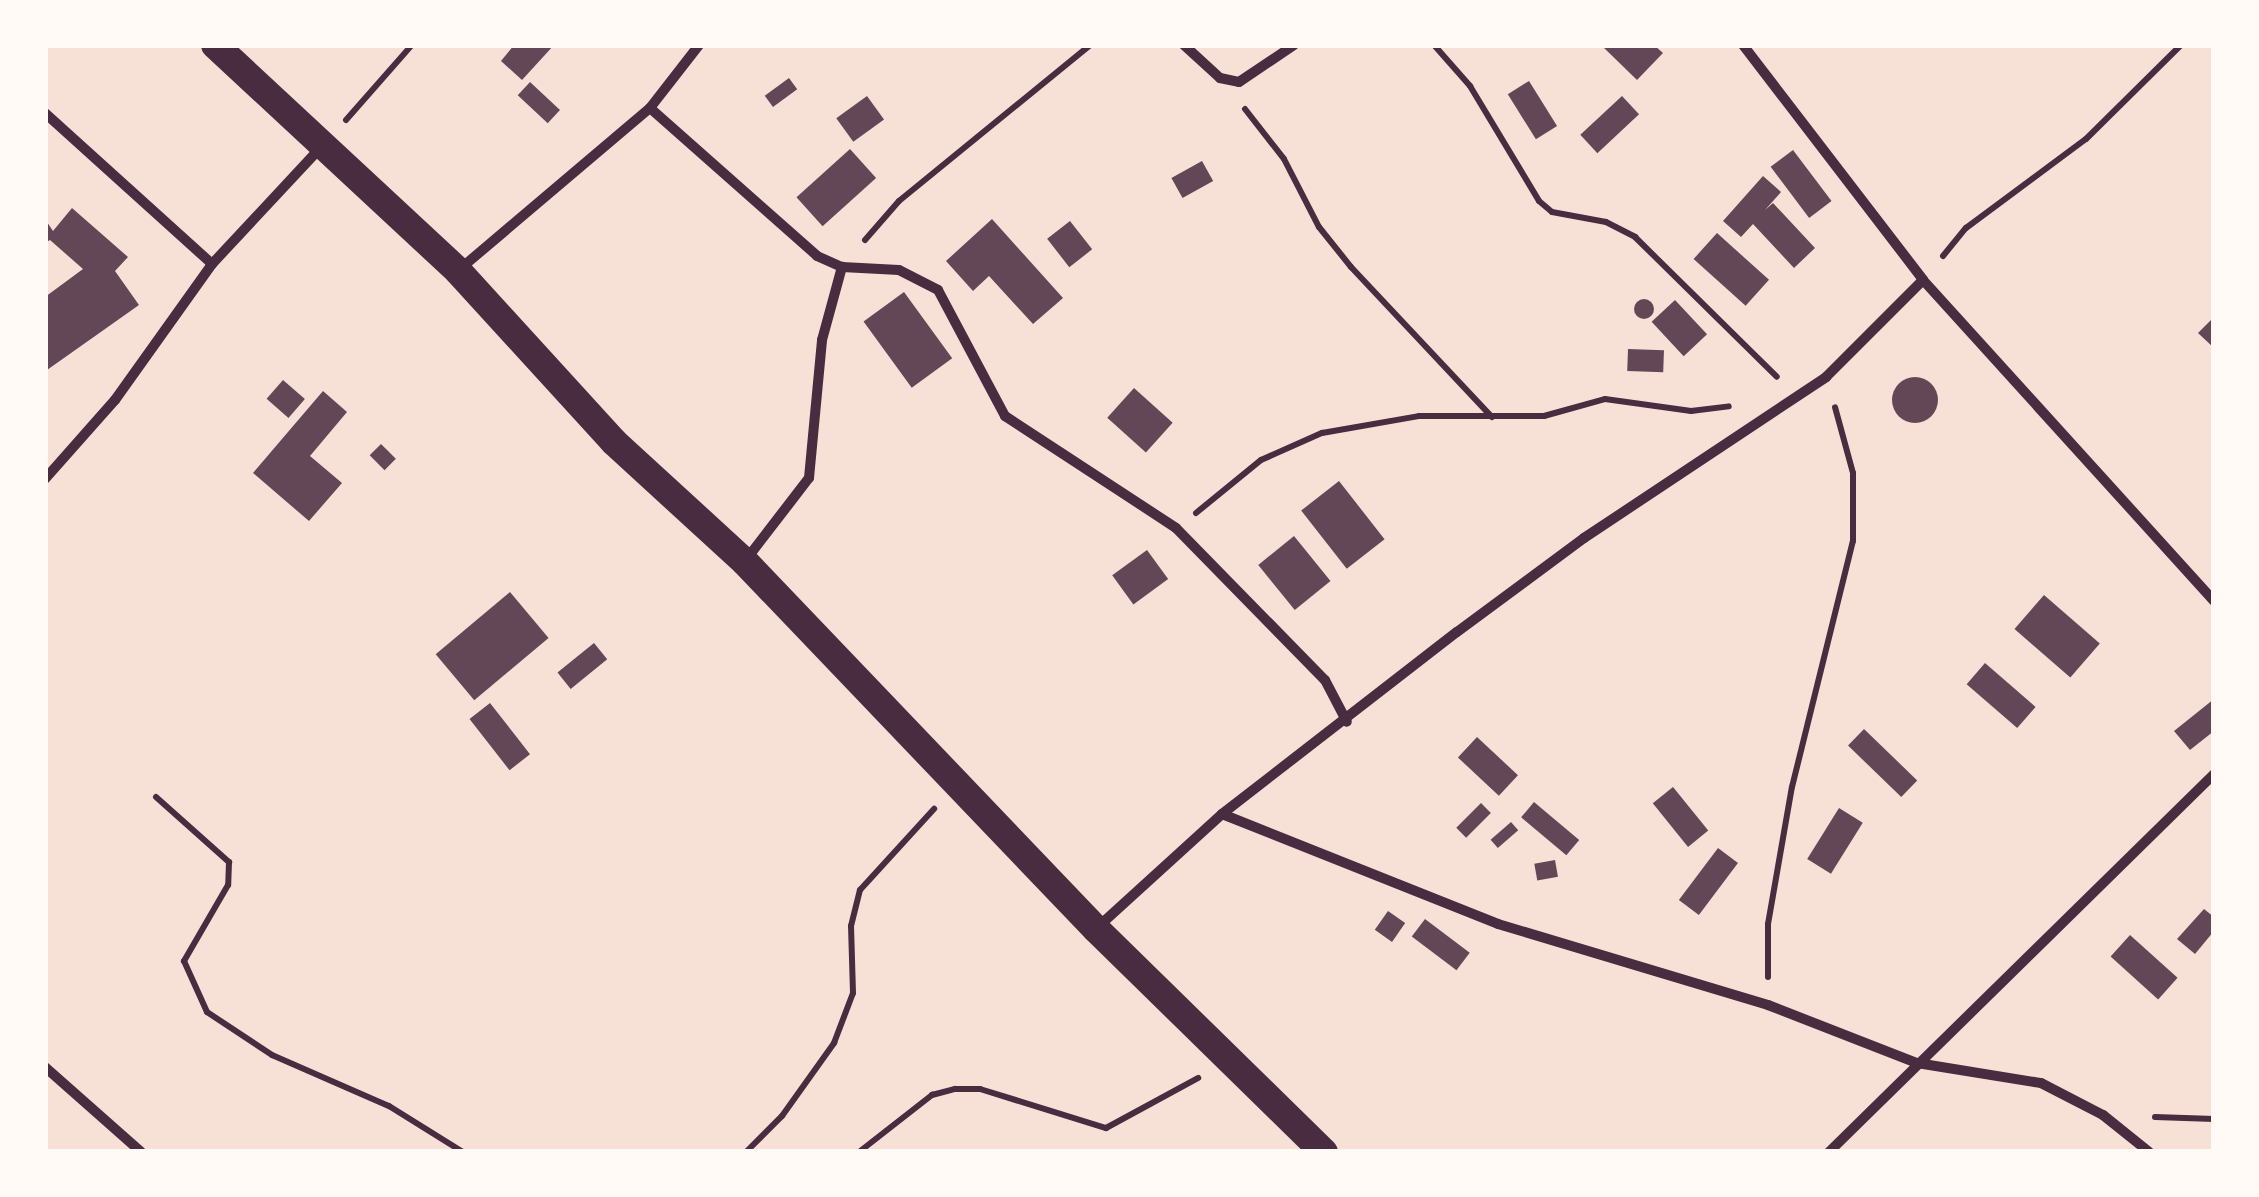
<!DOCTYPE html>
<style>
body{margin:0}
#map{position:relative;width:2259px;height:1197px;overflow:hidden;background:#f7e1d7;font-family:"Sofia Sans Condensed",sans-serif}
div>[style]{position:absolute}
.building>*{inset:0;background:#644757;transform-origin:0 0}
.round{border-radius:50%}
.path>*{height:6px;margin:-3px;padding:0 3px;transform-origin:3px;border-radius:3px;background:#4a2c40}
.minor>*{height:10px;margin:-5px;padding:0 5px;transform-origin:5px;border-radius:5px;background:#4a2c40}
.trunk>*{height:28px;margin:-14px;padding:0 14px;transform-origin:14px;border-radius:14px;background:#4a2c40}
span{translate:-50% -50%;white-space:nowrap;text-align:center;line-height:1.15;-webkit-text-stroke:8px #fffaf5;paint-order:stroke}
.frame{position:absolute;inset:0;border:48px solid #fffaf5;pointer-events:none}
</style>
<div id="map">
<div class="building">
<div style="clip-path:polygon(514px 45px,554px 45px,522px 80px,501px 61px)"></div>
<div style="clip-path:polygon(1601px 45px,1654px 45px,1663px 53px,1637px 80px)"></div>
<div style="left:789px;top:78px;width:14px;height:30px;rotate:54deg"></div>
<div style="left:1529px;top:81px;width:53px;height:25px;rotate:58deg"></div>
<div style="left:530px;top:82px;width:41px;height:18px;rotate:43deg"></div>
<div style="left:867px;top:96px;width:29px;height:38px;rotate:54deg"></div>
<div style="left:1622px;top:96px;width:25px;height:57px;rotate:47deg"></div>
<div style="left:850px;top:149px;width:39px;height:72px;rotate:48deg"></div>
<div style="left:1793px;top:150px;width:64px;height:28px;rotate:53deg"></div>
<div style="left:1202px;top:161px;width:23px;height:35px;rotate:61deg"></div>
<div style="clip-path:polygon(1763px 176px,1781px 192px,1765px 210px,1773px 203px,1815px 248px,1794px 268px,1753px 224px,1741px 237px,1723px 221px)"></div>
<div style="clip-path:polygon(72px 208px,128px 257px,115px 271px,139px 305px,47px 370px,45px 297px,83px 269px,50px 240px,45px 243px,45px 219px,53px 231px)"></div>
<div style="clip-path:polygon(992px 219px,1063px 298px,1033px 324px,989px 276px,973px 291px,946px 261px)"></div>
<div style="left:1070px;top:221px;width:36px;height:29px;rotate:52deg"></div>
<div style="left:1717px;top:233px;width:70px;height:35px;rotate:42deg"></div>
<div style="left:904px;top:292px;width:82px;height:50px;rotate:54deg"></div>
<div class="round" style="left:1634px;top:299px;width:20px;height:20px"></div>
<div style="left:1675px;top:300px;width:47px;height:32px;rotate:47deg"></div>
<div style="clip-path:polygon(2214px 317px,2214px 348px,2198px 333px)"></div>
<div style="left:1628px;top:349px;width:36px;height:22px;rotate:2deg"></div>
<div class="round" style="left:1892px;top:377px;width:46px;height:46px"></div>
<div style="left:283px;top:380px;width:29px;height:25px;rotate:41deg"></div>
<div style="left:1134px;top:388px;width:52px;height:40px;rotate:42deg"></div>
<div style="clip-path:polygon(323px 391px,347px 412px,310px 456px,342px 483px,309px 521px,253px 473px)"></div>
<div style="left:381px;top:444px;width:21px;height:16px;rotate:45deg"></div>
<div style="left:1339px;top:481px;width:74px;height:48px;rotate:52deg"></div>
<div style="left:1294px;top:536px;width:58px;height:46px;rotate:51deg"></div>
<div style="left:1147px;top:550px;width:36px;height:43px;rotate:54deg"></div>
<div style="left:510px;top:592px;width:60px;height:97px;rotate:50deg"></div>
<div style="left:2044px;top:595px;width:74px;height:45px;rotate:41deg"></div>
<div style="left:594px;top:643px;width:21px;height:47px;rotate:51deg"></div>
<div style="left:1985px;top:663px;width:67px;height:28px;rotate:41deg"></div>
<div style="clip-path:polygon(2214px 699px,2214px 731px,2190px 750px,2174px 731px)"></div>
<div style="left:490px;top:703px;width:65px;height:26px;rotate:52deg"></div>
<div style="left:1864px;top:729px;width:74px;height:23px;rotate:44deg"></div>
<div style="left:1477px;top:737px;width:56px;height:28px;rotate:43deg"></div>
<div style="left:1673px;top:787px;width:56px;height:26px;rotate:51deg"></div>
<div style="left:1534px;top:802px;width:59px;height:20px;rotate:40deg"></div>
<div style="left:1481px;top:803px;width:14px;height:35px;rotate:45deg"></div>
<div style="left:1839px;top:808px;width:28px;height:60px;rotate:32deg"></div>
<div style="left:1511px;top:822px;width:11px;height:27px;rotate:49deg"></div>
<div style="left:1718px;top:848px;width:25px;height:65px;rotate:37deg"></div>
<div style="left:1555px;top:860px;width:17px;height:21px;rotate:80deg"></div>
<div style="clip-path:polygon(2204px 909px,2214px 917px,2214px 931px,2195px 954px,2177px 939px)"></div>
<div style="left:1388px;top:911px;width:21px;height:23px;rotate:35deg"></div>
<div style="left:1425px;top:919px;width:56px;height:22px;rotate:37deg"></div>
<div style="left:2130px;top:935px;width:64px;height:29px;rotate:42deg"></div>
</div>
<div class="path">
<div style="left:1434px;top:45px;width:55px;rotate:48.7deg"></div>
<div style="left:1470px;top:86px;width:134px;rotate:59deg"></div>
<div style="left:1539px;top:201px;width:17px;rotate:40deg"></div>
<div style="left:1552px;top:212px;width:55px;rotate:10.5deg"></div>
<div style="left:1606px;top:222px;width:33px;rotate:27deg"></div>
<div style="left:1635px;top:237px;width:199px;rotate:44.6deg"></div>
<div style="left:1245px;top:109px;width:63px;rotate:52deg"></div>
<div style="left:1284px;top:159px;width:76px;rotate:62.8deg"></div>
<div style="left:1319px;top:227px;width:51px;rotate:51.3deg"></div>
<div style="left:1351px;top:267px;width:206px;rotate:46.8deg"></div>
<div style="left:346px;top:120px;width:100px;rotate:-48.7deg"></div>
<div style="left:865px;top:240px;width:52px;rotate:-48.9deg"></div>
<div style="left:899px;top:201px;width:247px;rotate:-39.2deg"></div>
<div style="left:1943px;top:256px;width:36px;rotate:-51deg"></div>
<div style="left:1966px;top:228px;width:149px;rotate:-36.6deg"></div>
<div style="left:2086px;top:139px;width:134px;rotate:-44.7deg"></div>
<div style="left:1196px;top:513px;width:84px;rotate:-39.2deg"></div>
<div style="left:1261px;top:460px;width:67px;rotate:-23.9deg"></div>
<div style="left:1322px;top:433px;width:98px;rotate:-9.9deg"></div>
<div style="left:1419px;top:416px;width:125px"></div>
<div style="left:1544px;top:416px;width:63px;rotate:-15.6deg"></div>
<div style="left:1605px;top:399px;width:87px;rotate:7.9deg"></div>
<div style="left:1691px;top:411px;width:38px;rotate:-7deg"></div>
<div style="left:156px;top:797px;width:98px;rotate:41.7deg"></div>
<div style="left:229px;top:862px;width:23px;rotate:92deg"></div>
<div style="left:228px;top:885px;width:88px;rotate:120.1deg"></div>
<div style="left:184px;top:961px;width:56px;rotate:65.7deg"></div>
<div style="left:207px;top:1012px;width:78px;rotate:33.5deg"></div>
<div style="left:272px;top:1055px;width:128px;rotate:23.6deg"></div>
<div style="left:389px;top:1106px;width:87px;rotate:31.9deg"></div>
<div style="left:1768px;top:977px;width:53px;rotate:-90deg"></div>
<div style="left:1768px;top:924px;width:139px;rotate:-80.1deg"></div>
<div style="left:1792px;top:787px;width:253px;rotate:-76.1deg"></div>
<div style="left:1853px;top:541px;width:68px;rotate:-90deg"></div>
<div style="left:1853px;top:473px;width:68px;rotate:-105.3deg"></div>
<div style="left:2155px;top:1117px;width:59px;rotate:1.9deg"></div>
<div style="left:746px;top:1152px;width:51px;rotate:-45deg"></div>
<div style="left:782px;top:1116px;width:90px;rotate:-54.5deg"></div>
<div style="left:834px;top:1043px;width:53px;rotate:-69.2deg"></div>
<div style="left:853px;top:993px;width:67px;rotate:-91.7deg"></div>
<div style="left:851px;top:926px;width:37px;rotate:-76deg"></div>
<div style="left:860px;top:890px;width:110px;rotate:-47.6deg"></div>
<div style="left:760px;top:1152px;width:3px"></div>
<div style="left:859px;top:1152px;width:93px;rotate:-38deg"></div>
<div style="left:932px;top:1095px;width:24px;rotate:-15deg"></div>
<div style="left:955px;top:1089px;width:25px"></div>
<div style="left:980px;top:1089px;width:132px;rotate:17.2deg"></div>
<div style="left:1106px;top:1128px;width:105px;rotate:-28.5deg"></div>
</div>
<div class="minor">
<div style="left:1184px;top:45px;width:49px;rotate:42.5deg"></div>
<div style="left:1220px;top:78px;width:19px;rotate:12deg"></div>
<div style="left:1239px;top:82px;width:66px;rotate:-33.9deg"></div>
<div style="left:1743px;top:45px;width:296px;rotate:52.5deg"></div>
<div style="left:1923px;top:280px;width:433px;rotate:47.8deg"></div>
<div style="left:650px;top:108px;width:223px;rotate:41.5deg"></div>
<div style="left:817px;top:256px;width:27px;rotate:24deg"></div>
<div style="left:842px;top:267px;width:57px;rotate:3deg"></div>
<div style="left:899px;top:270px;width:44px;rotate:27.1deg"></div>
<div style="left:938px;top:290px;width:143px;rotate:62deg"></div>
<div style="left:1005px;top:416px;width:204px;rotate:33.2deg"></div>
<div style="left:1176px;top:528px;width:213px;rotate:45.6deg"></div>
<div style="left:1325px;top:680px;width:47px;rotate:62.4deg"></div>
<div style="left:45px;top:113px;width:225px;rotate:42.1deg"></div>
<div style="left:460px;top:269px;width:249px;rotate:-40.3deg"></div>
<div style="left:650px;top:108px;width:80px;rotate:-52.1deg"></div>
<div style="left:45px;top:479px;width:106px;rotate:-48.5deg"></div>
<div style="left:115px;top:400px;width:167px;rotate:-54.5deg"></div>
<div style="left:212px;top:264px;width:161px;rotate:-47deg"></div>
<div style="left:745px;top:561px;width:105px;rotate:-52.4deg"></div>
<div style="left:809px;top:478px;width:139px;rotate:-84.6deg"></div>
<div style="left:822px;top:340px;width:76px;rotate:-74.7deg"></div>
<div style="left:1222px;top:814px;width:297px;rotate:21.7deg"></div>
<div style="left:1498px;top:924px;width:282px;rotate:16.7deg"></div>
<div style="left:1768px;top:1005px;width:160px;rotate:21.3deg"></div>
<div style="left:1917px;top:1063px;width:126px;rotate:9.2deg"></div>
<div style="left:2041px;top:1083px;width:70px;rotate:27.3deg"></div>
<div style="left:2103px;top:1115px;width:59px;rotate:38.8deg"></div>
<div style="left:1099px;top:926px;width:166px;rotate:-42.3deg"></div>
<div style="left:1222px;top:814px;width:297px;rotate:-37.8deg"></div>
<div style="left:1457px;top:632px;width:158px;rotate:-36.5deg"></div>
<div style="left:1584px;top:538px;width:291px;rotate:-33.6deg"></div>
<div style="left:1826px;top:377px;width:137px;rotate:-45deg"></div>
<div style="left:45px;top:1067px;width:128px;rotate:41.5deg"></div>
<div style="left:1829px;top:1152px;width:540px;rotate:-44.47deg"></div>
</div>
<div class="trunk">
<div style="left:215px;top:45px;width:332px;rotate:42.9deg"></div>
<div style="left:458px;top:271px;width:231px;rotate:47.6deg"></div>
<div style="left:614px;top:442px;width:178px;rotate:42.5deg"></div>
<div style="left:745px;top:562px;width:508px;rotate:46.28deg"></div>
<div style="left:1096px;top:929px;width:319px;rotate:44.4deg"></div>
</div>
<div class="frame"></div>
</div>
